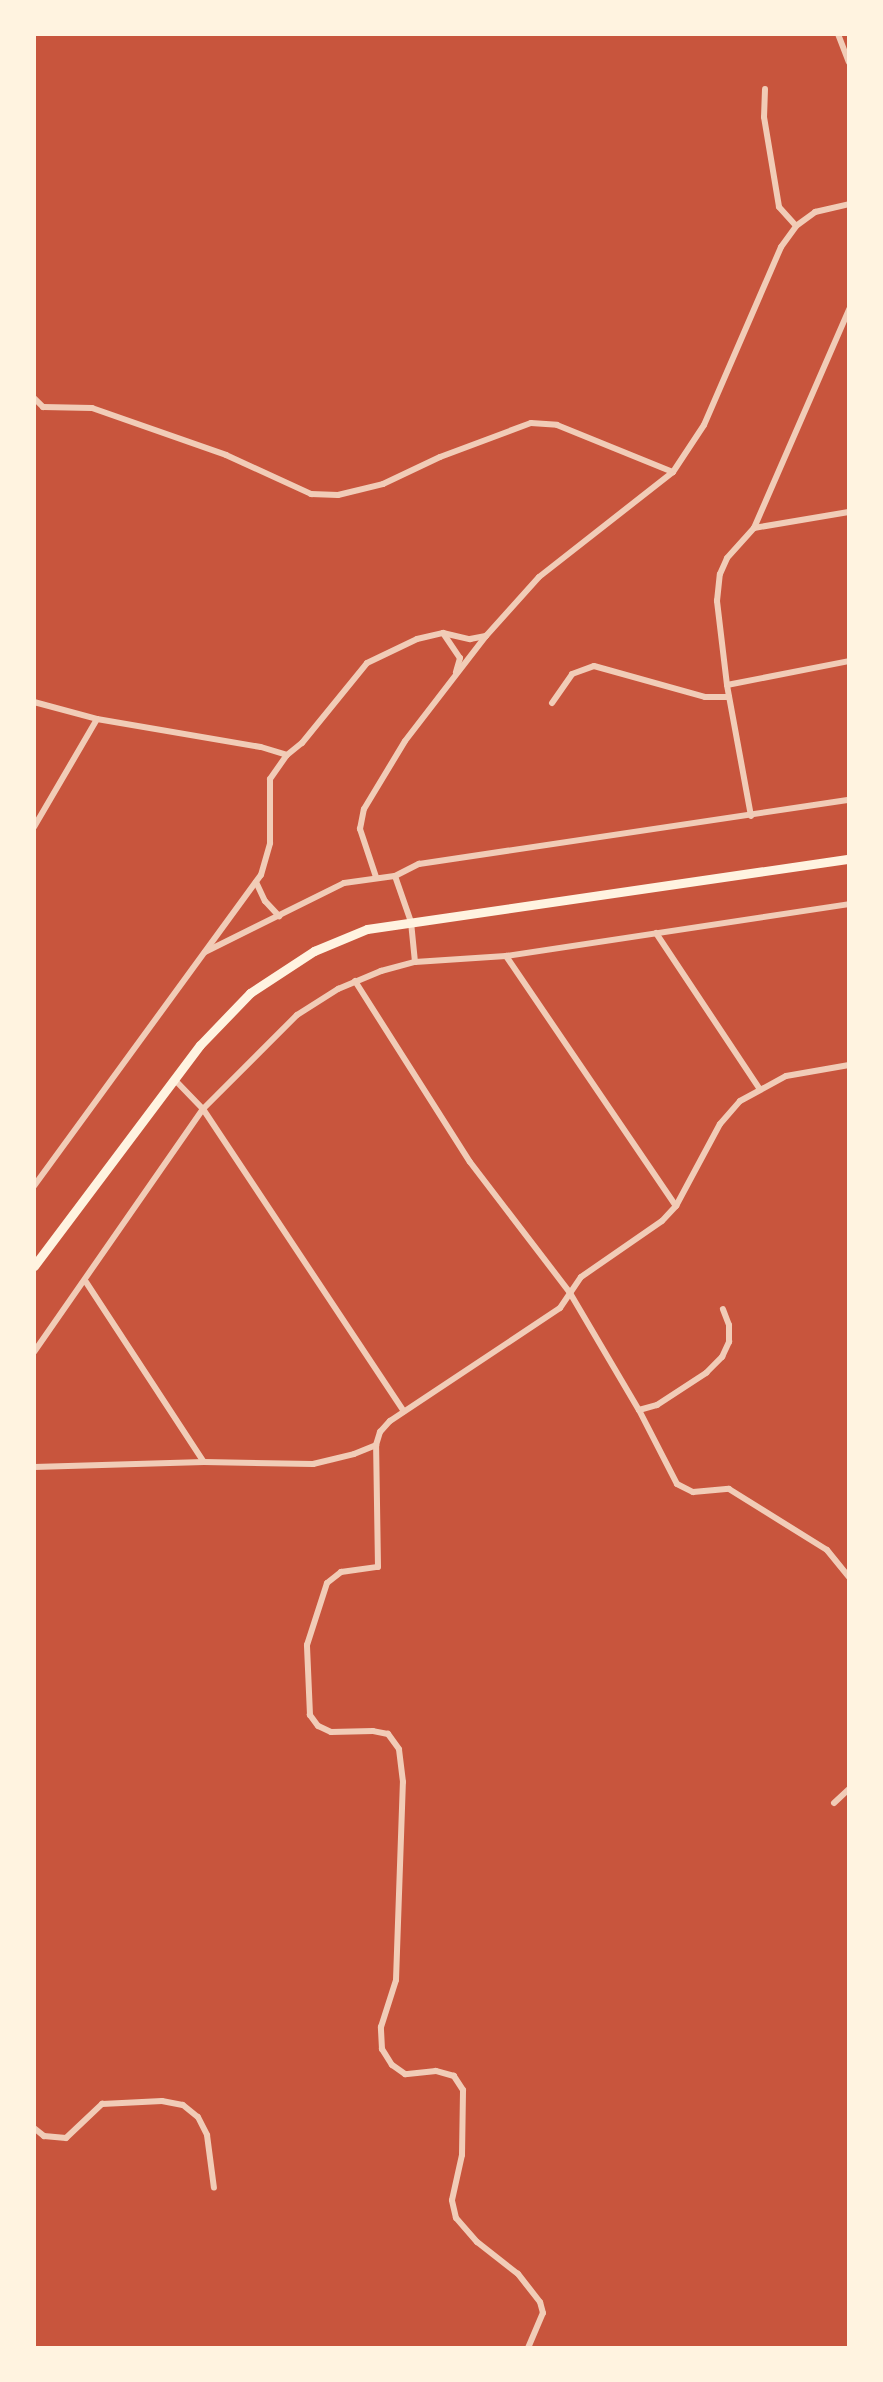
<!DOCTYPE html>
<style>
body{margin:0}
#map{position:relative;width:883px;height:2382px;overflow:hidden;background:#c8553d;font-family:Karla,sans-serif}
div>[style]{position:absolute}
.minor>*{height:6px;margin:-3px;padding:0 3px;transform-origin:3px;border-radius:3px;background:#f1ccb7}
.primary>*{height:9px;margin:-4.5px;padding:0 4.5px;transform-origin:4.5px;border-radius:4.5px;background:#fff3e0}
span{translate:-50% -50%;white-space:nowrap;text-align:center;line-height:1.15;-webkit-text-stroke:6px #fff3e0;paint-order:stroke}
.frame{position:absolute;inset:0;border:36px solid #fff3e0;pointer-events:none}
</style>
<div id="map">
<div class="minor">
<div style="left:838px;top:34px;width:30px;rotate:69deg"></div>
<div style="left:765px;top:89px;width:28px;rotate:92deg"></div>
<div style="left:764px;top:117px;width:91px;rotate:80.5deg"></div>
<div style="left:779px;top:207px;width:25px;rotate:48deg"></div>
<div style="left:34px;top:398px;width:13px;rotate:45deg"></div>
<div style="left:43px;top:407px;width:49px;rotate:1.2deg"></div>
<div style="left:92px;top:408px;width:142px;rotate:19.3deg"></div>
<div style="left:226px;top:455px;width:94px;rotate:24.6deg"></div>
<div style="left:311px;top:494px;width:27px;rotate:2deg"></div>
<div style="left:338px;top:495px;width:46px;rotate:-13.7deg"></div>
<div style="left:383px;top:484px;width:63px;rotate:-25.3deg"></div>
<div style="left:440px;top:457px;width:97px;rotate:-20.5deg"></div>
<div style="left:531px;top:423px;width:26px;rotate:4deg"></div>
<div style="left:557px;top:425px;width:125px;rotate:22.1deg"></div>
<div style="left:754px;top:528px;width:96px;rotate:-9.6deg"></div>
<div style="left:443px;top:633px;width:30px;rotate:56deg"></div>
<div style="left:460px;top:658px;width:15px;rotate:106deg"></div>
<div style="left:727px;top:685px;width:124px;rotate:-11.1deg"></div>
<div style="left:34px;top:702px;width:65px;rotate:15.1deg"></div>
<div style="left:97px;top:719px;width:166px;rotate:9.7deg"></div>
<div style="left:261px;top:747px;width:27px;rotate:17deg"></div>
<div style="left:552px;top:703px;width:35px;rotate:-55deg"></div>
<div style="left:572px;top:674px;width:23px;rotate:-20deg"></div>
<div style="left:594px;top:666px;width:115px;rotate:15.6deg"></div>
<div style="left:705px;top:697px;width:24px"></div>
<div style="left:751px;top:816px;width:133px;rotate:-100.4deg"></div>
<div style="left:727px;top:685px;width:85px;rotate:-96.8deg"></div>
<div style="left:717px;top:601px;width:27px;rotate:-84deg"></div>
<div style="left:720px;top:574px;width:17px;rotate:-66deg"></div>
<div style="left:727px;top:558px;width:40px;rotate:-48deg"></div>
<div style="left:754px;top:528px;width:239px;rotate:-66.5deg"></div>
<div style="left:34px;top:827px;width:125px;rotate:-59.7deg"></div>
<div style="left:395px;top:876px;width:49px;rotate:70.8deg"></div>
<div style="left:411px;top:922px;width:40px;rotate:84.3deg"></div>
<div style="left:376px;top:877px;width:51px;rotate:-108.4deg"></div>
<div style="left:360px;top:829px;width:20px;rotate:-79deg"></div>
<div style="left:364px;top:809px;width:79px;rotate:-58.9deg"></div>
<div style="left:405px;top:741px;width:133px;rotate:-52.4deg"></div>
<div style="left:486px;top:636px;width:79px;rotate:-48.1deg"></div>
<div style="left:539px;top:577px;width:170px;rotate:-38.1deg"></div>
<div style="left:673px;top:472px;width:56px;rotate:-56.6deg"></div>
<div style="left:704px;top:425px;width:194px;rotate:-66.6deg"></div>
<div style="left:781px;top:247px;width:26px;rotate:-54deg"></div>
<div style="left:796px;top:226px;width:24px;rotate:-36deg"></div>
<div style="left:815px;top:212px;width:35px;rotate:-13deg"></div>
<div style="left:256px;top:882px;width:21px;rotate:65deg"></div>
<div style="left:265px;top:901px;width:21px;rotate:47deg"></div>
<div style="left:656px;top:933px;width:186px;rotate:56.4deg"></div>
<div style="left:205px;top:952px;width:155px;rotate:-26.4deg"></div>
<div style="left:344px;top:883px;width:51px;rotate:-7.8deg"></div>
<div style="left:395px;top:876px;width:27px;rotate:-27deg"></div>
<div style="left:419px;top:864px;width:435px;rotate:-8.5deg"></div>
<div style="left:506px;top:956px;width:302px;rotate:55.8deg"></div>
<div style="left:355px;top:981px;width:214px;rotate:57.6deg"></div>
<div style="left:470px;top:1162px;width:165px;rotate:52.6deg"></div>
<div style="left:570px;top:1293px;width:136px;rotate:59.5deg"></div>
<div style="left:639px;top:1410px;width:83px;rotate:62.8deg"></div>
<div style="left:677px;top:1484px;width:18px;rotate:27deg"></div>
<div style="left:693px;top:1492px;width:36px;rotate:-5deg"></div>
<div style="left:729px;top:1489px;width:115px;rotate:31.9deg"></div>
<div style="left:827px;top:1550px;width:35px;rotate:51deg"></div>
<div style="left:174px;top:1079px;width:42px;rotate:46deg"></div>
<div style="left:203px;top:1109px;width:363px;rotate:56.4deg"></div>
<div style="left:34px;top:1186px;width:385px;rotate:-53.9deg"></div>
<div style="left:261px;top:875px;width:33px;rotate:-74deg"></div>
<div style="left:270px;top:843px;width:64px;rotate:-90deg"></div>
<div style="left:270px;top:779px;width:29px;rotate:-55deg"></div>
<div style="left:287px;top:755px;width:19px;rotate:-39deg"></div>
<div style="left:302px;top:743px;width:103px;rotate:-50.9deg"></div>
<div style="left:367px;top:663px;width:55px;rotate:-25.6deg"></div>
<div style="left:417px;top:639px;width:27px;rotate:-13deg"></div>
<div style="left:443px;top:633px;width:28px;rotate:13deg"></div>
<div style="left:470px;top:639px;width:16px;rotate:-11deg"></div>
<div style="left:86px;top:1282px;width:215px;rotate:56.8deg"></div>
<div style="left:34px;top:1352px;width:296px;rotate:-55.2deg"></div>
<div style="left:203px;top:1109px;width:133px;rotate:-45deg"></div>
<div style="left:297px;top:1015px;width:49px;rotate:-32.4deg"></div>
<div style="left:338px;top:989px;width:47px;rotate:-22.7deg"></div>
<div style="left:381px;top:971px;width:35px;rotate:-15deg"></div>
<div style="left:415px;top:962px;width:91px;rotate:-3.8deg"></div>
<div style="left:506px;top:956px;width:347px;rotate:-8.6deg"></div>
<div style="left:639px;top:1410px;width:19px;rotate:-16deg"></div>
<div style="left:657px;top:1405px;width:59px;rotate:-33.1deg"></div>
<div style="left:706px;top:1373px;width:23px;rotate:-45deg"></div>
<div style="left:722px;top:1357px;width:17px;rotate:-65deg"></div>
<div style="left:729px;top:1342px;width:17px;rotate:-90deg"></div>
<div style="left:729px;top:1325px;width:17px;rotate:-111deg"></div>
<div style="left:34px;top:1467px;width:170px;rotate:-1.7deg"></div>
<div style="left:204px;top:1462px;width:109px;rotate:1.1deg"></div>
<div style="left:313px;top:1464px;width:42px;rotate:-13.7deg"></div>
<div style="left:354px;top:1454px;width:24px;rotate:-22deg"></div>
<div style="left:834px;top:1803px;width:21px;rotate:-43deg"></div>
<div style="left:34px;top:2128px;width:13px;rotate:39deg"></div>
<div style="left:44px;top:2136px;width:22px;rotate:5deg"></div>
<div style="left:66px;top:2138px;width:50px;rotate:-43.4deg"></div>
<div style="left:102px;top:2104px;width:60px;rotate:-2.9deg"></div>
<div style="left:162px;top:2101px;width:21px;rotate:11deg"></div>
<div style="left:183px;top:2105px;width:19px;rotate:39deg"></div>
<div style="left:198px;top:2117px;width:20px;rotate:63deg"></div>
<div style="left:207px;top:2135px;width:53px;rotate:82.5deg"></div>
<div style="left:528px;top:2348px;width:38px;rotate:-67deg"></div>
<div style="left:543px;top:2313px;width:11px;rotate:-105deg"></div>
<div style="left:540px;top:2302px;width:36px;rotate:-128deg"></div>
<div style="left:518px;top:2274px;width:52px;rotate:-142deg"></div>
<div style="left:477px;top:2242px;width:32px;rotate:-131deg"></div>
<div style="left:456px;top:2218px;width:18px;rotate:-103deg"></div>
<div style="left:452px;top:2200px;width:46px;rotate:-77.5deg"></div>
<div style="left:462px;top:2155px;width:65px;rotate:-89.1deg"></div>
<div style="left:463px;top:2090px;width:17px;rotate:-123deg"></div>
<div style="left:454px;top:2076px;width:19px;rotate:-164deg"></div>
<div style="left:436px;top:2071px;width:31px;rotate:174deg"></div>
<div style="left:405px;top:2074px;width:16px;rotate:-145deg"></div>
<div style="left:392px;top:2065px;width:19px;rotate:-122deg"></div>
<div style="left:382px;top:2049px;width:22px;rotate:-93deg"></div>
<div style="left:381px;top:2027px;width:49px;rotate:-72.3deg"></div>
<div style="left:396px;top:1980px;width:198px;rotate:-88deg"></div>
<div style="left:403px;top:1782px;width:33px;rotate:-97deg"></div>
<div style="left:399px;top:1749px;width:19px;rotate:-126deg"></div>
<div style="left:388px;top:1734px;width:15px;rotate:-169deg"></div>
<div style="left:373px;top:1731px;width:42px;rotate:178.6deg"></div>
<div style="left:331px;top:1732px;width:14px;rotate:-155deg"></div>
<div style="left:318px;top:1726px;width:14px;rotate:-126deg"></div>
<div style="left:310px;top:1715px;width:70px;rotate:-92.5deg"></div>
<div style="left:307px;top:1645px;width:65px;rotate:-72.1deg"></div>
<div style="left:327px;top:1583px;width:18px;rotate:-38deg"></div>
<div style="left:341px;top:1572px;width:37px;rotate:-8deg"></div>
<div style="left:378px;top:1567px;width:122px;rotate:-90.9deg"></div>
<div style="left:376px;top:1445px;width:14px;rotate:-73deg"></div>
<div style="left:380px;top:1432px;width:15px;rotate:-48deg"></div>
<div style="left:390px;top:1421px;width:204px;rotate:-33.6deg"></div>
<div style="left:560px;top:1308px;width:37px;rotate:-56deg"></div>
<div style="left:581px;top:1277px;width:98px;rotate:-34.7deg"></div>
<div style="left:662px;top:1221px;width:21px;rotate:-47deg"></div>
<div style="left:676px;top:1206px;width:93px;rotate:-61.8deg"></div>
<div style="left:720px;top:1124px;width:30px;rotate:-49deg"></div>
<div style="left:740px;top:1101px;width:52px;rotate:-28.5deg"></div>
<div style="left:786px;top:1076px;width:64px;rotate:-9.9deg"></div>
</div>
<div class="primary">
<div style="left:34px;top:1266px;width:276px;rotate:-53.1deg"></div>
<div style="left:200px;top:1045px;width:72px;rotate:-46.1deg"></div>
<div style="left:250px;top:993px;width:77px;rotate:-33.3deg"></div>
<div style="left:314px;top:951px;width:57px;rotate:-22.5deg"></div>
<div style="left:367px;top:929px;width:487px;rotate:-8.3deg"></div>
</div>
<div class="frame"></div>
</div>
